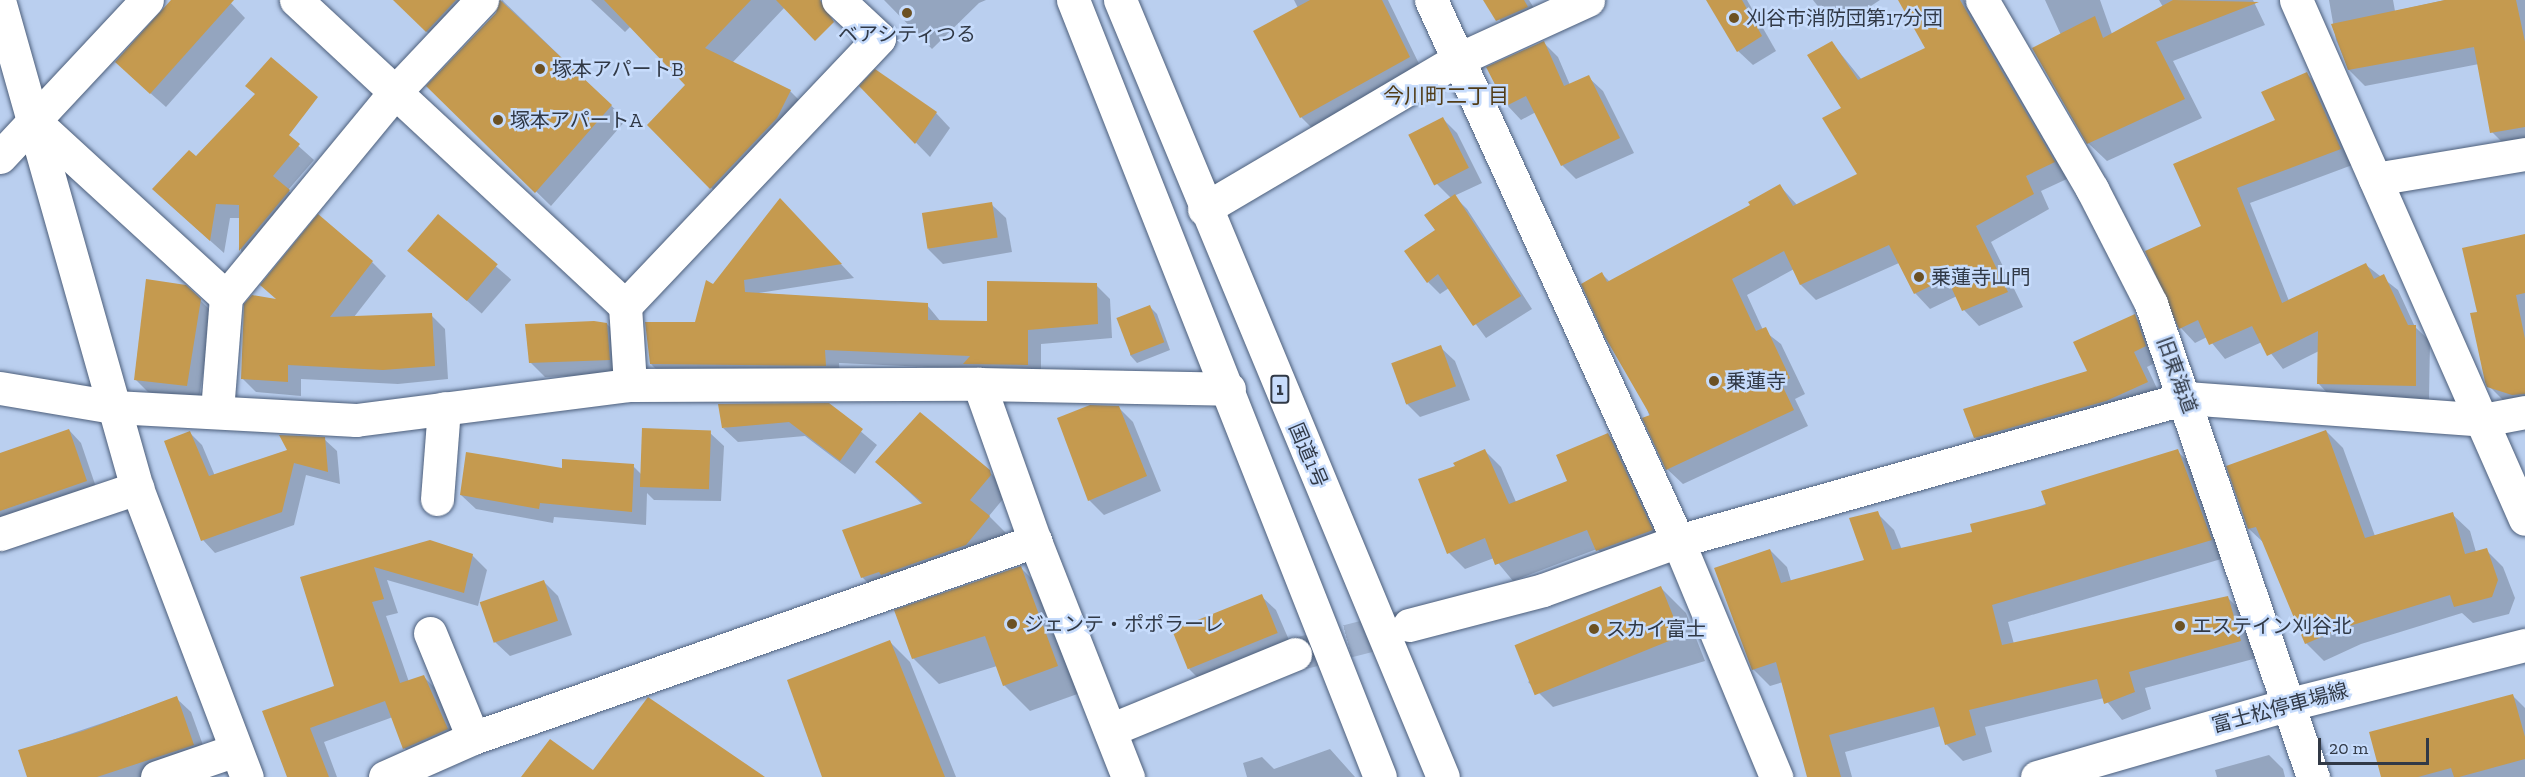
<!DOCTYPE html>
<meta charset="utf-8">
<style>
body{margin:0}
#map{position:relative;width:2525px;height:777px;overflow:hidden;background:#bacfef;font-family:"Zilla Slab","Noto Sans JP",serif}
div>[style]{position:absolute}
.shadow>*{inset:0;background:#0003;transform-origin:0 0}
.building>*{inset:0;background:#c59a4f;transform-origin:0 0}
.minor-tunnel>*{height:33px;margin-top:-16.5px;transform-origin:0;background:repeating-linear-gradient(90deg,#9fb1cd 0 33px,transparent 0 49px)}
.roads{filter:drop-shadow(0 0 2px #4d5f7b) drop-shadow(0 0 2px #4d5f7b)}
.minor>*{height:33px;margin:-16.5px;padding:0 16.5px;transform-origin:16.5px;border-radius:16.5px;background:#fff}
.major>*{height:33px;margin:-16.5px;padding:0 16.5px;transform-origin:16.5px;border-radius:16.5px;background:#fff}
.highway>*{height:33px;margin:-16.5px;padding:0 16.5px;transform-origin:16.5px;border-radius:16.5px;background:#fff}
.dots>*{width:16px;height:16px;translate:-50% -50%;box-sizing:border-box;border:3px solid #c7dcfc;border-radius:50%}
span{translate:-50% -50%;white-space:nowrap;text-align:center;line-height:1.15;-webkit-text-stroke:5px #c7dcfc;paint-order:stroke}
.shield-label span{padding:2px 4px;background:#c7dcfc;border:2px solid;border-radius:4px;-webkit-text-stroke-width:0}
.shield-label{font-size:18px;color:#313946;font-weight:700}
.poi-label{font-size:20px;color:#313946}
.left{translate:0 -50%;text-align:left}
.street-label{font-size:20px;color:#313946}
.neighbourhood-label{font-size:21px;color:#513c17}
.scale{position:absolute;left:2318px;top:738px;width:111px;height:27px;box-sizing:border-box;border:3px solid #313946;border-top:0;padding-left:8px;font-size:18px;line-height:21px;white-space:nowrap;color:#313946;-webkit-text-stroke:4px #c7dcfc;paint-order:stroke}
</style>
<div id="map">
<div class="shadow">
<div style="clip-path:polygon(174px 0,228px 0,245px 18px,166px 107px,131px 76px)"></div>
<div style="clip-path:polygon(407px 0,485px 0,440px 45px,401px 6px)"></div>
<div style="clip-path:polygon(502px 0,626px 120px,551px 206px,428px 86px,497px 14px)"></div>
<div style="clip-path:polygon(591px 0,778px 0,785px 7px,732px 63px,790px 91px,811px 112px,732px 209px,650px 125px,687px 85px,631px 26px,625px 32px)"></div>
<div style="clip-path:polygon(884px 0,986px 0,979px 3px,932px 49px)"></div>
<div style="clip-path:polygon(1294px 0,1388px 0,1423px 72px,1315px 131px,1301px 117px,1298px 8px)"></div>
<div style="clip-path:polygon(1484px 0,1529px 0,1542px 21px,1512px 35px)"></div>
<div style="clip-path:polygon(1708px 0,1747px 0,1776px 51px,1753px 65px,1738px 51px)"></div>
<div style="clip-path:polygon(1813px 0,1880px 0,1836px 29px)"></div>
<div style="clip-path:polygon(1900px 0,1964px 0,2069px 178px,2041px 191px,2049px 209px,1991px 242px,2023px 307px,1979px 326px,1964px 310px,1957px 296px,1930px 309px,1915px 293px,1899px 263px,1816px 300px,1801px 285px,1794px 269px,1747px 295px,1763px 330px,1781px 344px,1805px 394px,1795px 399px,1808px 426px,1683px 484px,1667px 469px,1602px 274px,1610px 282px,1752px 206px,1779px 185px,1798px 206px,1859px 175px,1832px 43px,1862px 80px,1927px 48px)"></div>
<div style="clip-path:polygon(2045px 0,2100px 0,2112px 34px,2163px 7px,2159px 0,2253px 0,2265px 25px,2173px 61px,2202px 118px,2107px 161px,2088px 143px,2061px 35px)"></div>
<div style="clip-path:polygon(2329px 0,2393px 0,2395px 11px,2445px 0,2525px 0,2525px 145px,2508px 148px,2492px 132px,2479px 64px,2365px 86px,2349px 70px,2336px 40px)"></div>
<div style="clip-path:polygon(1544px 43px,1558px 57px,1570px 85px,1588px 77px,1603px 91px,1634px 153px,1576px 179px,1562px 165px,1536px 112px,1521px 120px,1507px 105px)"></div>
<div style="clip-path:polygon(2307px 74px,2321px 88px,2355px 164px,2250px 203px,2289px 301px,2366px 265px,2398px 290px,2415px 327px,2430px 341px,2429px 399px,2332px 398px,2318px 383px,2319px 351px,2283px 369px,2262px 342px,2225px 359px,2207px 337px,2195px 343px,2181px 328px,2147px 252px,2203px 226px)"></div>
<div style="clip-path:polygon(861px 86px,936px 113px,950px 128px,930px 157px)"></div>
<div style="clip-path:polygon(1443px 119px,1457px 133px,1482px 183px,1454px 196px,1467px 209px,1532px 309px,1486px 338px,1449px 288px,1440px 294px,1428px 282px,1437px 230px,1451px 198px,1436px 183px)"></div>
<div style="clip-path:polygon(275px 125px,314px 160px,288px 190px,303px 206px,255px 264px,241px 251px,241px 218px,230px 218px,224px 253px,168px 203px,196px 158px)"></div>
<div style="clip-path:polygon(991px 204px,1006px 218px,1012px 252px,943px 264px,928px 249px)"></div>
<div style="clip-path:polygon(794px 214px,854px 278px,759px 293px,927px 305px,941px 322px,989px 322px,1096px 285px,1110px 299px,1112px 338px,1041px 344px,1041px 378px,970px 369px,839px 363px,840px 379px,665px 378px,651px 364px,696px 323px,713px 286px)"></div>
<div style="left:438px;top:216px;width:97px;height:45px;rotate:41deg"></div>
<div style="clip-path:polygon(2525px 236px,2525px 408px,2504px 401px,2489px 386px,2478px 313px)"></div>
<div style="clip-path:polygon(372px 262px,386px 276px,354px 317px,431px 315px,445px 329px,448px 379px,398px 384px,301px 379px,301px 396px,256px 392px,242px 378px,278px 301px)"></div>
<div style="clip-path:polygon(200px 300px,213px 313px,199px 398px,148px 392px,135px 379px)"></div>
<div style="clip-path:polygon(1149px 306px,1157px 314px,1170px 350px,1137px 363px,1130px 355px)"></div>
<div style="clip-path:polygon(2134px 316px,2149px 331px,2159px 361px,2147px 367px,2161px 397px,1989px 452px,1975px 438px,2089px 372px)"></div>
<div style="clip-path:polygon(607px 324px,621px 339px,624px 374px,545px 377px,530px 362px)"></div>
<div style="clip-path:polygon(1440px 347px,1455px 361px,1470px 400px,1420px 417px,1405px 402px)"></div>
<div style="clip-path:polygon(829px 405px,877px 445px,855px 474px,805px 436px,738px 442px,723px 428px)"></div>
<div style="clip-path:polygon(1118px 407px,1133px 422px,1161px 491px,1104px 515px,1089px 500px)"></div>
<div style="clip-path:polygon(69px 430px,81px 443px,98px 493px,0 530px,0 454px)"></div>
<div style="clip-path:polygon(2326px 431px,2343px 448px,2375px 536px,2452px 514px,2470px 531px,2476px 552px,2486px 550px,2503px 567px,2515px 598px,2509px 614px,2473px 623px,2462px 613px,2361px 644px,2324px 661px,2306px 643px,2265px 544px,2249px 529px)"></div>
<div style="clip-path:polygon(189px 432px,202px 445px,215px 476px,324px 439px,337px 451px,340px 484px,306px 475px,294px 525px,215px 553px,203px 540px)"></div>
<div style="clip-path:polygon(710px 433px,724px 446px,721px 501px,654px 500px,647px 493px,646px 525px,554px 517px,553px 523px,476px 509px,461px 495px,563px 469px,633px 466px,641px 474px)"></div>
<div style="clip-path:polygon(1608px 434px,1624px 451px,1668px 547px,1614px 566px,1597px 549px,1513px 581px,1494px 558px,1465px 569px,1449px 553px,1457px 467px,1485px 451px,1501px 467px,1516px 502px,1569px 482px)"></div>
<div style="clip-path:polygon(2177px 451px,2194px 467px,2228px 557px,2008px 622px,2014px 644px,2228px 598px,2245px 615px,2257px 658px,2145px 688px,2151px 709px,2122px 720px,2104px 698px,1985px 727px,1992px 752px,1963px 761px,1946px 744px,1941px 726px,1845px 752px,1852px 777px,1809px 777px,1783px 682px,1770px 686px,1753px 669px,1770px 550px,1787px 567px,1791px 581px,1865px 561px,1877px 513px,1894px 530px,1902px 550px,1973px 533px)"></div>
<div style="clip-path:polygon(877px 462px,989px 471px,1008px 493px,989px 516px,1007px 534px,880px 595px,862px 577px,923px 505px)"></div>
<div style="clip-path:polygon(430px 542px,472px 555px,487px 570px,478px 606px,387px 580px,398px 613px,386px 616px,409px 682px,423px 676px,438px 691px,461px 743px,419px 762px,404px 748px,393px 717px,324px 742px,337px 777px,288px 777px,264px 712px,336px 687px,302px 578px)"></div>
<div style="clip-path:polygon(1021px 568px,1047px 594px,1083px 692px,1030px 711px,1004px 685px,997px 666px,939px 684px,913px 658px)"></div>
<div style="clip-path:polygon(543px 581px,558px 596px,572px 635px,510px 656px,495px 642px)"></div>
<div style="clip-path:polygon(1661px 588px,1686px 613px,1705px 661px,1553px 707px,1528px 682px)"></div>
<div style="clip-path:polygon(1261px 596px,1276px 610px,1292px 647px,1203px 683px,1189px 669px)"></div>
<div style="clip-path:polygon(890px 642px,910px 662px,956px 777px,824px 777px)"></div>
<div style="clip-path:polygon(2512px 695px,2525px 708px,2525px 777px,2383px 777px)"></div>
<div style="clip-path:polygon(176px 698px,191px 712px,208px 759px,155px 777px,28px 777px,20px 751px)"></div>
<div style="clip-path:polygon(1330px 749px,1355px 777px,1247px 777px,1243px 763px,1262px 757px,1274px 769px)"></div>
<div style="clip-path:polygon(2269px 755px,2283px 769px,2285px 777px,2217px 777px,2215px 770px)"></div>
</div>
<div class="building">
<div style="clip-path:polygon(171px 0,234px 0,150px 94px,115px 62px)"></div>
<div style="clip-path:polygon(393px 0,456px 0,426px 32px)"></div>
<div style="clip-path:polygon(500px 0,612px 105px,535px 193px,426px 86px,496px 13px)"></div>
<div style="clip-path:polygon(604px 0,751px 0,705px 48px,791px 90px,777px 118px,710px 189px,647px 125px,685px 85px)"></div>
<div style="clip-path:polygon(776px 0,820px 0,834px 22px,815px 41px)"></div>
<div style="clip-path:polygon(1310px 0,1382px 0,1410px 57px,1300px 118px,1253px 31px)"></div>
<div style="clip-path:polygon(1483px 0,1524px 0,1528px 7px,1496px 21px)"></div>
<div style="clip-path:polygon(1706px 0,1742px 0,1762px 36px,1737px 52px)"></div>
<div style="clip-path:polygon(1898px 0,1960px 0,2055px 162px,2026px 176px,2034px 194px,1976px 226px,2008px 292px,1962px 311px,1947px 278px,1914px 294px,1889px 245px,1800px 285px,1784px 251px,1732px 279px,1756px 331px,1766px 327px,1790px 378px,1781px 383px,1794px 410px,1666px 470px,1642px 418px,1650px 415px,1605px 337px,1581px 284px,1602px 272px,1607px 282px,1750px 205px,1748px 202px,1780px 184px,1793px 206px,1857px 174px,1822px 118px,1841px 108px,1807px 55px,1832px 41px,1858px 80px,1925px 48px)"></div>
<div style="clip-path:polygon(2173px 0,2259px 2px,2156px 42px,2185px 99px,2087px 144px,2032px 48px,2095px 16px,2103px 38px)"></div>
<div style="clip-path:polygon(2445px 0,2516px 0,2525px 42px,2525px 127px,2490px 133px,2474px 47px,2348px 70px,2331px 24px)"></div>
<div style="clip-path:polygon(1544px 41px,1564px 86px,1589px 75px,1620px 138px,1561px 166px,1526px 96px,1506px 106px,1486px 67px)"></div>
<div style="clip-path:polygon(271px 57px,318px 97px,289px 135px,300px 144px,273px 176px,290px 190px,239px 251px,239px 205px,216px 204px,210px 241px,152px 189px,189px 150px,196px 156px,255px 94px,245px 86px)"></div>
<div style="clip-path:polygon(875px 69px,937px 112px,915px 144px,859px 86px)"></div>
<div style="clip-path:polygon(2307px 72px,2341px 149px,2237px 188px,2282px 303px,2366px 263px,2374px 279px,2384px 274px,2408px 325px,2416px 325px,2416px 386px,2317px 384px,2318px 331px,2267px 356px,2252px 326px,2209px 345px,2198px 320px,2179px 329px,2145px 251px,2201px 226px,2173px 164px,2275px 120px,2261px 92px)"></div>
<div style="left:1443px;top:117px;width:57px;height:39px;rotate:63deg"></div>
<div style="clip-path:polygon(1455px 194px,1521px 296px,1473px 326px,1438px 274px,1427px 283px,1404px 251px,1435px 230px,1424px 215px)"></div>
<div style="clip-path:polygon(780px 198px,842px 264px,744px 280px,745px 292px,928px 303px,928px 320px,987px 321px,987px 281px,1097px 283px,1098px 324px,1028px 330px,1028px 365px,963px 364px,970px 356px,825px 350px,826px 366px,650px 364px,645px 322px,695px 322px,706px 280px,713px 284px)"></div>
<div style="left:992px;top:202px;width:36px;height:71px;rotate:81deg"></div>
<div style="clip-path:polygon(318px 214px,373px 261px,330px 317px,432px 313px,435px 366px,383px 370px,288px 365px,288px 382px,241px 379px,244px 304px,252px 295px,276px 299px,260px 285px)"></div>
<div style="left:438px;top:214px;width:78px;height:48px;rotate:40deg"></div>
<div style="clip-path:polygon(2525px 234px,2525px 293px,2516px 295px,2525px 339px,2525px 394px,2512px 395px,2487px 387px,2485px 382px,2470px 313px,2477px 312px,2462px 248px)"></div>
<div style="clip-path:polygon(146px 279px,186px 285px,201px 299px,187px 386px,134px 380px)"></div>
<div style="left:1150px;top:305px;width:40px;height:36px;rotate:69deg"></div>
<div style="clip-path:polygon(2135px 314px,2146px 346px,2134px 352px,2148px 382px,2106px 401px,1974px 438px,1963px 409px,2087px 371px,2073px 342px)"></div>
<div style="clip-path:polygon(594px 321px,607px 323px,610px 360px,529px 363px,525px 324px)"></div>
<div style="left:1441px;top:345px;width:44px;height:53px;rotate:70deg"></div>
<div style="clip-path:polygon(829px 403px,863px 429px,840px 461px,789px 422px,722px 428px,718px 404px)"></div>
<div style="clip-path:polygon(1090px 405px,1119px 406px,1147px 476px,1088px 501px,1057px 418px)"></div>
<div style="clip-path:polygon(920px 412px,990px 470px,991px 475px,970px 500px,990px 516px,966px 545px,881px 575px,879px 572px,861px 578px,842px 530px,923px 503px,875px 462px)"></div>
<div style="left:642px;top:428px;width:69px;height:59px;rotate:2deg"></div>
<div style="clip-path:polygon(69px 429px,87px 481px,0 511px,0 453px)"></div>
<div style="clip-path:polygon(2326px 430px,2365px 538px,2453px 512px,2465px 554px,2487px 548px,2498px 580px,2492px 597px,2454px 607px,2450px 595px,2343px 628px,2305px 644px,2256px 527px,2248px 529px,2226px 466px)"></div>
<div style="clip-path:polygon(190px 431px,209px 476px,287px 450px,279px 435px,325px 437px,328px 472px,294px 463px,282px 512px,201px 541px,164px 441px)"></div>
<div style="clip-path:polygon(1608px 433px,1653px 530px,1596px 551px,1587px 530px,1495px 565px,1485px 538px,1447px 554px,1418px 479px,1455px 466px,1453px 463px,1485px 449px,1509px 504px,1567px 481px,1556px 455px)"></div>
<div style="clip-path:polygon(2178px 449px,2212px 540px,1992px 605px,2002px 645px,2228px 596px,2241px 641px,2129px 672px,2135px 692px,2104px 704px,2097px 679px,1969px 710px,1976px 735px,1945px 745px,1934px 707px,1829px 735px,1841px 777px,1807px 777px,1776px 662px,1752px 670px,1714px 568px,1770px 549px,1781px 583px,1864px 560px,1849px 518px,1878px 511px,1892px 550px,1972px 532px,1970px 524px,2046px 505px,2041px 491px)"></div>
<div style="clip-path:polygon(466px 452px,562px 468px,562px 459px,634px 464px,632px 512px,540px 503px,539px 509px,460px 495px)"></div>
<div style="clip-path:polygon(430px 540px,473px 554px,464px 593px,374px 567px,384px 599px,372px 602px,400px 683px,424px 675px,448px 729px,403px 749px,385px 701px,310px 728px,329px 777px,287px 777px,262px 711px,334px 686px,300px 577px)"></div>
<div style="clip-path:polygon(1021px 566px,1058px 666px,1003px 686px,985px 636px,912px 659px,894px 610px)"></div>
<div style="left:544px;top:580px;width:43px;height:68px;rotate:71deg"></div>
<div style="left:1661px;top:586px;width:54px;height:158px;rotate:68deg"></div>
<div style="left:1262px;top:594px;width:42px;height:97px;rotate:68deg"></div>
<div style="clip-path:polygon(890px 640px,945px 777px,822px 777px,787px 680px)"></div>
<div style="clip-path:polygon(2513px 694px,2525px 737px,2525px 759px,2459px 777px,2454px 777px,2451px 768px,2418px 777px,2381px 777px,2369px 732px)"></div>
<div style="clip-path:polygon(177px 696px,194px 745px,97px 777px,27px 777px,18px 750px,83px 731px)"></div>
<div style="clip-path:polygon(648px 697px,765px 777px,521px 777px,550px 739px,593px 770px)"></div>
</div>
<div class="minor-tunnel">
<div style="left:1300px;top:653px;width:113px;rotate:-14.4deg"></div>
</div>
<div class="roads">
<div class="minor">
<div style="left:296px;top:0;width:449px;rotate:42.9deg"></div>
<div style="left:1431px;top:0;width:595px;rotate:65.46deg"></div>
<div style="left:1678px;top:541px;width:256px;rotate:67.4deg"></div>
<div style="left:1982px;top:0;width:219px;rotate:59.8deg"></div>
<div style="left:2092px;top:189px;width:129px;rotate:62.8deg"></div>
<div style="left:2151px;top:304px;width:500px;rotate:71.1deg"></div>
<div style="left:2296px;top:0;width:567px;rotate:66.19deg"></div>
<div style="left:0;top:4px;width:503px;rotate:74.2deg"></div>
<div style="left:137px;top:488px;width:309px;rotate:69.2deg"></div>
<div style="left:35px;top:122px;width:259px;rotate:42.5deg"></div>
<div style="left:0;top:157px;width:215px;rotate:-46.9deg"></div>
<div style="left:2375px;top:179px;width:152px;rotate:-9.5deg"></div>
<div style="left:1204px;top:209px;width:296px;rotate:-30.5deg"></div>
<div style="left:1459px;top:59px;width:142px;rotate:-24.6deg"></div>
<div style="left:979px;top:384px;width:167px;rotate:70.4deg"></div>
<div style="left:1035px;top:541px;width:254px;rotate:68.5deg"></div>
<div style="left:630px;top:385px;width:79px;rotate:-93.6deg"></div>
<div style="left:625px;top:306px;width:369px;rotate:-46.5deg"></div>
<div style="left:879px;top:38px;width:56px;rotate:-137.2deg"></div>
<div style="left:0;top:388px;width:116px;rotate:9.5deg"></div>
<div style="left:114px;top:407px;width:242px;rotate:3.1deg"></div>
<div style="left:356px;top:420px;width:276px;rotate:-7.3deg"></div>
<div style="left:630px;top:385px;width:349px;rotate:-0.2deg"></div>
<div style="left:979px;top:384px;width:250px;rotate:1.1deg"></div>
<div style="left:217px;top:411px;width:114px;rotate:-85.5deg"></div>
<div style="left:226px;top:297px;width:264px;rotate:-50.5deg"></div>
<div style="left:394px;top:93px;width:128px;rotate:-46.6deg"></div>
<div style="left:437px;top:499px;width:91px;rotate:-85.6deg"></div>
<div style="left:0;top:534px;width:145px;rotate:-18.6deg"></div>
<div style="left:1409px;top:625px;width:138px;rotate:-14.6deg"></div>
<div style="left:1543px;top:590px;width:144px;rotate:-19.9deg"></div>
<div style="left:1678px;top:541px;width:528px;rotate:-15.72deg"></div>
<div style="left:2186px;top:398px;width:298px;rotate:4.2deg"></div>
<div style="left:2483px;top:420px;width:43px;rotate:-10.8deg"></div>
<div style="left:430px;top:633px;width:113px;rotate:67.7deg"></div>
<div style="left:1110px;top:730px;width:200px;rotate:-22.3deg"></div>
<div style="left:157px;top:777px;width:83px;rotate:-18.9deg"></div>
<div style="left:385px;top:777px;width:96px;rotate:-23.9deg"></div>
<div style="left:473px;top:738px;width:596px;rotate:-19.32deg"></div>
</div>
<div class="major">
<div style="left:2037px;top:777px;width:263px;rotate:-16.1deg"></div>
<div style="left:2290px;top:704px;width:242px;rotate:-14.1deg"></div>
</div>
<div class="highway">
<div style="left:1073px;top:0;width:835px;rotate:68.44deg"></div>
<div style="left:1120px;top:0;width:841px;rotate:67.43deg"></div>
</div>
</div>
<div class="dots">
<div style="left:907px;top:13px;background:#6c5123"></div>
<div style="left:1734px;top:18px;background:#6c5123"></div>
<div style="left:540px;top:69px;background:#6c5123"></div>
<div style="left:498px;top:120px;background:#6c5123"></div>
<div style="left:1919px;top:277px;background:#6c5123"></div>
<div style="left:1714px;top:381px;background:#6c5123"></div>
<div style="left:1012px;top:624px;background:#6c5123"></div>
<div style="left:2180px;top:626px;background:#6c5123"></div>
<div style="left:1594px;top:629px;background:#6c5123"></div>
</div>
<div class="shield-label">
<span style="left:1280px;top:389px">1</span>
</div>
<div class="poi-label">
<span class="left" style="left:1746px;top:18px">刈谷市消防団第17分団</span>
<span style="left:907px;top:34px">ベアシティつる</span>
<span class="left" style="left:552px;top:69px">塚本アパートB</span>
<span class="left" style="left:510px;top:120px">塚本アパートA</span>
<span class="left" style="left:1931px;top:277px">乗蓮寺山門</span>
<span class="left" style="left:1726px;top:381px">乗蓮寺</span>
<span class="left" style="left:1024px;top:624px">ジェンテ・ポポラーレ</span>
<span class="left" style="left:2192px;top:626px">エステイン刈谷北</span>
<span class="left" style="left:1606px;top:629px">スカイ富士</span>
</div>
<div class="street-label">
<span style="left:2177px;top:375px;rotate:70deg">旧東海道</span>
<span style="left:1308px;top:455px;rotate:67deg">国道1号</span>
<span style="left:2280px;top:708px;rotate:-15deg">富士松停車場線</span>
</div>
<div class="neighbourhood-label">
<span style="left:1446px;top:96px">今川町二丁目</span>
</div>
<div class="scale">20 m</div>
</div>
